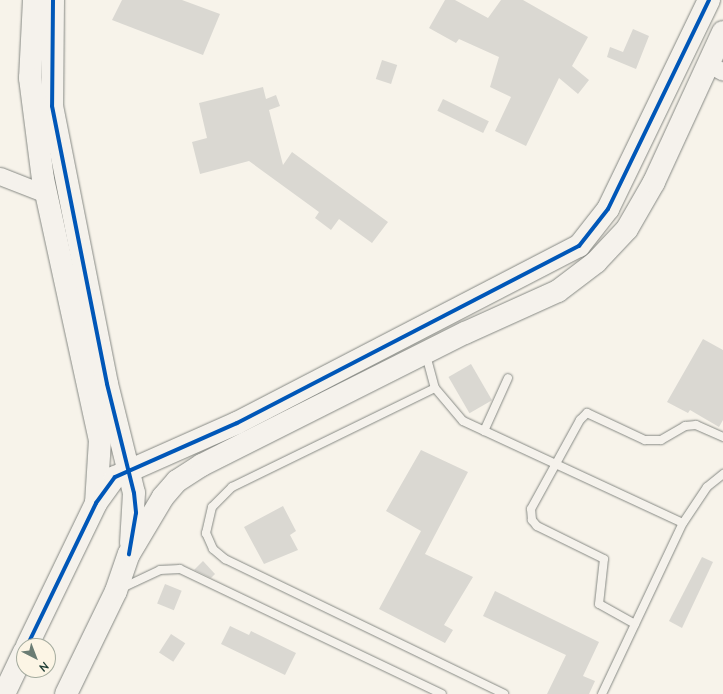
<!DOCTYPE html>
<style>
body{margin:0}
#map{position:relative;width:723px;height:694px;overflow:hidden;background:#f7f3ea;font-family:"Architects Daughter",sans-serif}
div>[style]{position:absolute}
.building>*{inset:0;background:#dad8d2;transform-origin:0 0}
.roads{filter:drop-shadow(0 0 1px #868984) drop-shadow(0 0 1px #868984)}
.lane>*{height:8px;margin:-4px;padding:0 4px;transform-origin:4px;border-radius:4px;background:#f5f2ec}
.street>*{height:17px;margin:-8.5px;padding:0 8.5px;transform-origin:8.5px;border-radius:8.5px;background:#f5f2ec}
.secondary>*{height:22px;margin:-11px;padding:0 11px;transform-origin:11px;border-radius:11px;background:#f5f2ec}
.cycleway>*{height:4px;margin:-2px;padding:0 2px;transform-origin:2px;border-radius:2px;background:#0057b8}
span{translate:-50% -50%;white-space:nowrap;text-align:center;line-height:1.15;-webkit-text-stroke:4px #fcf5e5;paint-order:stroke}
.north{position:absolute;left:16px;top:638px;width:40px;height:40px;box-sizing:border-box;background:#fcf5e5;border:1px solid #a4ab9e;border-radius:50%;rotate:138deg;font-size:11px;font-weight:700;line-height:16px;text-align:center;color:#1f3d34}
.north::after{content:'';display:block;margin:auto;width:14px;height:18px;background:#6b7d74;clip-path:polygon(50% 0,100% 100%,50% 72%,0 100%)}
</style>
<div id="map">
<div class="building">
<div style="clip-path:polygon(122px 0,182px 0,220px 14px,203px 55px,112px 20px)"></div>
<div style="clip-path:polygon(445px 0,455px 0,488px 18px,501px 0,523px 0,588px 37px,572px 66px,589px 80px,578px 94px,559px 78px,526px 146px,495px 131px,511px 97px,490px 87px,499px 57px,459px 39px,456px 43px,429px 28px)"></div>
<div style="clip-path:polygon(633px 29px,649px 36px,636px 69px,607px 57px,610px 47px,623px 52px)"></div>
<div style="left:382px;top:60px;width:16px;height:20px;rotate:18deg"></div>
<div style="clip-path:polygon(263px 87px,266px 99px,276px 95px,280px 106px,269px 110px,283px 165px,292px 152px,388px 222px,372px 243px,339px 219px,331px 230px,315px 218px,319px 212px,249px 161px,200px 174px,192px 142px,207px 138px,199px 103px)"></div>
<div style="left:443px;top:99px;width:51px;height:13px;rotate:26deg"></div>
<div style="clip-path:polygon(703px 339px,723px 350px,723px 420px,719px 427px,690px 410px,688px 413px,667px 402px)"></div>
<div style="left:471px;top:364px;width:42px;height:26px;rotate:60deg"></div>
<div style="clip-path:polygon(421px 450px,468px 472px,425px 554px,473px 577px,444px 625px,453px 630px,445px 643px,379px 609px,421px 531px,386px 511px)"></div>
<div style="clip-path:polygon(283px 506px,296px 531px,290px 535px,298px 550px,264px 564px,244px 527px)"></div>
<div style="clip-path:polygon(702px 557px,713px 562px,682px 628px,669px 621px)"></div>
<div style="clip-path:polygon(203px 561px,215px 574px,211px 578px,194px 570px)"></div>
<div style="left:165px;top:584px;width:18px;height:21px;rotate:22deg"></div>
<div style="clip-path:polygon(495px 591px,599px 642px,583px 676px,595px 681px,589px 694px,547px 694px,566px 655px,483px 616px)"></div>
<div style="clip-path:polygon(230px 626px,249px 635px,251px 631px,296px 653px,285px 675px,221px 644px)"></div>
<div style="left:171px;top:634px;width:17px;height:22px;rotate:33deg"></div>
</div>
<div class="roads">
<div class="lane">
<div style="left:426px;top:355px;width:34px;rotate:75deg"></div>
<div style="left:435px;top:388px;width:43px;rotate:49.7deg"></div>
<div style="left:463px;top:421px;width:242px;rotate:24.9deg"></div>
<div style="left:435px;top:388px;width:226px;rotate:154deg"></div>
<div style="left:232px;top:487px;width:28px;rotate:135deg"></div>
<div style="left:212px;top:507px;width:27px;rotate:103deg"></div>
<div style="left:206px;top:533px;width:17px;rotate:66deg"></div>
<div style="left:213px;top:549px;width:16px;rotate:40deg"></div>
<div style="left:225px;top:559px;width:310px;rotate:25.8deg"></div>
<div style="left:484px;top:431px;width:58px;rotate:-65.6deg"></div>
<div style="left:122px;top:588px;width:42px;rotate:-25.3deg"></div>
<div style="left:160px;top:570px;width:20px;rotate:-3deg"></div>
<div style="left:180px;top:569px;width:290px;rotate:25.5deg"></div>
<div style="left:635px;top:624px;width:41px;rotate:-150.9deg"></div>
<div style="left:599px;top:604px;width:45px;rotate:-83.7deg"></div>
<div style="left:604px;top:559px;width:75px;rotate:-153.8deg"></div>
<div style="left:537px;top:526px;width:8px;rotate:-130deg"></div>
<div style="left:532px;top:520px;width:11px;rotate:-95deg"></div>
<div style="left:531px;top:509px;width:102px;rotate:-61.2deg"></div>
<div style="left:580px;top:420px;width:10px;rotate:-45deg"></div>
<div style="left:587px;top:413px;width:64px;rotate:25deg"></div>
<div style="left:645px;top:440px;width:16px"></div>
<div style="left:661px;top:440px;width:28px;rotate:-30deg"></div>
<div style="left:685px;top:426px;width:11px;rotate:-5deg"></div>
<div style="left:696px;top:425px;width:30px;rotate:24deg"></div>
<div style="left:602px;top:694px;width:189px;rotate:-64.7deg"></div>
<div style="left:683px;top:523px;width:43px;rotate:-56.3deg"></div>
<div style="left:707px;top:487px;width:21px;rotate:-39deg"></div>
</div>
<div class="street">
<div style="left:707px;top:63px;width:18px;rotate:29deg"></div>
<div style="left:0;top:176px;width:49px;rotate:21.4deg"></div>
</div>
<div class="secondary">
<div style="left:34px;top:0;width:78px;rotate:92.9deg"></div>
<div style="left:30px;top:78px;width:102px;rotate:82.7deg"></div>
<div style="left:43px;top:179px;width:267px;rotate:77.7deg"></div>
<div style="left:100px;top:440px;width:63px;rotate:93.6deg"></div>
<div style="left:53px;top:0;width:106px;rotate:90.5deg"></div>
<div style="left:52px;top:106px;width:283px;rotate:78.8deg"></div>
<div style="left:107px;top:384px;width:112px;rotate:76.1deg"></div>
<div style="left:134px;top:493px;width:50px;rotate:93.4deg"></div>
<div style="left:27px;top:646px;width:159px;rotate:-64.2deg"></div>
<div style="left:96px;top:503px;width:32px;rotate:-54deg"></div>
<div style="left:115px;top:477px;width:133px;rotate:-23.9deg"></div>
<div style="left:237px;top:423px;width:385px;rotate:-27.4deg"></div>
<div style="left:579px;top:246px;width:47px;rotate:-51.9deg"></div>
<div style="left:608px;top:209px;width:232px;rotate:-64.2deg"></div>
<div style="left:4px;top:694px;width:47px;rotate:-64.5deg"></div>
<div style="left:66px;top:694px;width:114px;rotate:-64.1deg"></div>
<div style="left:116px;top:591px;width:39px;rotate:-71deg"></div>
<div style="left:129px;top:554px;width:66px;rotate:-59.2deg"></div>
<div style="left:163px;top:497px;width:21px;rotate:-49deg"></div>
<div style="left:177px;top:481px;width:30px;rotate:-33deg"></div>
<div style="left:202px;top:465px;width:294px;rotate:-26.7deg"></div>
<div style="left:465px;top:333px;width:102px;rotate:-24.3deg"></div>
<div style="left:558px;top:291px;width:48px;rotate:-37.3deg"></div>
<div style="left:596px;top:262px;width:45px;rotate:-46.8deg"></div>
<div style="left:627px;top:229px;width:54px;rotate:-60.1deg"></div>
<div style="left:654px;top:182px;width:165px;rotate:-65.3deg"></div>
</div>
</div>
<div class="cycleway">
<div style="left:53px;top:0;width:106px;rotate:90.5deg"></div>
<div style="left:52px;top:106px;width:283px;rotate:78.8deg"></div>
<div style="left:107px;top:384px;width:112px;rotate:76.1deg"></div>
<div style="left:134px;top:493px;width:20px;rotate:84deg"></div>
<div style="left:136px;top:513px;width:42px;rotate:99.7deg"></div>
<div style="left:27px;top:646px;width:159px;rotate:-64.2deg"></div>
<div style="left:96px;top:503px;width:32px;rotate:-54deg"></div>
<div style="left:115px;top:477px;width:133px;rotate:-23.9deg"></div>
<div style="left:237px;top:423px;width:385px;rotate:-27.4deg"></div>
<div style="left:579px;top:246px;width:47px;rotate:-51.9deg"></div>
<div style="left:608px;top:209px;width:232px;rotate:-64.2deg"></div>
</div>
<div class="north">N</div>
</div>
